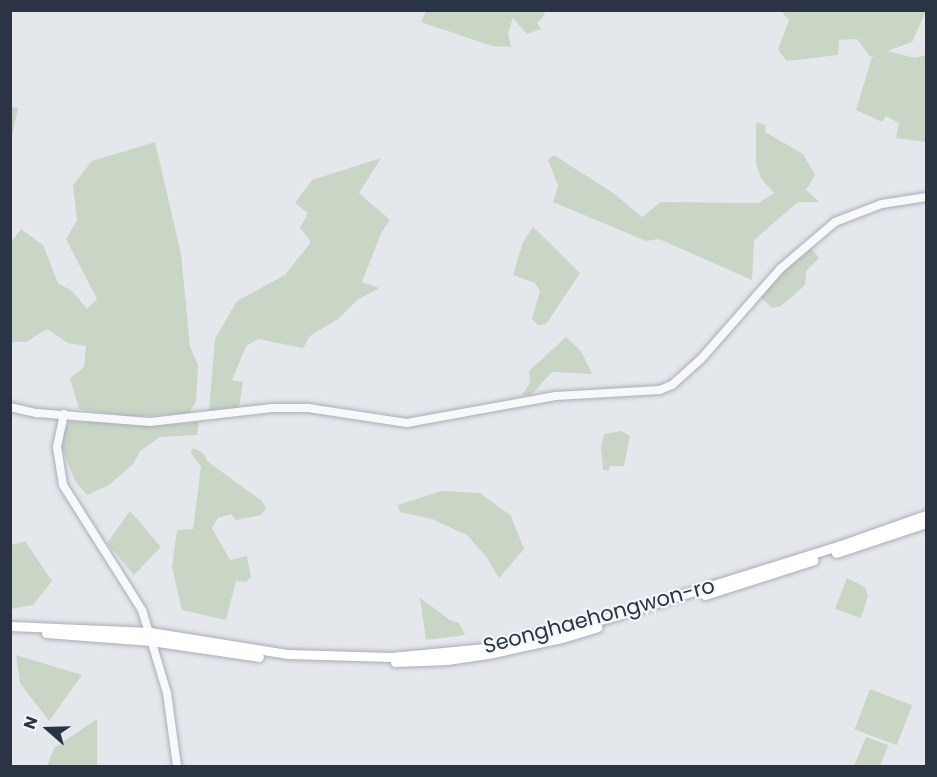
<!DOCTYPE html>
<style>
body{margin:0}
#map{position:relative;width:937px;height:777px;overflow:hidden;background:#e4e7ec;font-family:Poppins,sans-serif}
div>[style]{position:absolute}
.green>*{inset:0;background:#c9d6c5;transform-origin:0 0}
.roads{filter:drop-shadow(0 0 2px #a9aeb7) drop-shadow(0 0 2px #a9aeb7)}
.minor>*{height:8px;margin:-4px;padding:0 4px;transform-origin:4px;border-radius:4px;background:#f7f8fa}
.major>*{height:9px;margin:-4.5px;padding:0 4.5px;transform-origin:4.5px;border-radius:4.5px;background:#fff}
span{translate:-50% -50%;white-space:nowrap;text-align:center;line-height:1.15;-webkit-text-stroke:4.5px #f4f6f9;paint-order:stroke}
.street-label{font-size:21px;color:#2b3445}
.frame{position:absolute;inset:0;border:12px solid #2b3445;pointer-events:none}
.north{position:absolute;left:18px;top:699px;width:60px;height:60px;-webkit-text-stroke:4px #f4f6f9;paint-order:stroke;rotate:290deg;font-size:16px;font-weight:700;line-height:24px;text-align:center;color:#2b3445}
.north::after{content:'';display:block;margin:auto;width:21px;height:27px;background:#2b3445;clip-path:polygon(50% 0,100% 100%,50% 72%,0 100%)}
</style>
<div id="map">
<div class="green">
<div style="clip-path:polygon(543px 11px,545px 15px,537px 23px,541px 29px,527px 34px,513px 18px,508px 33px,511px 47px,492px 46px,421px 22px,426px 11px)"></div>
<div style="clip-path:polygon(781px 11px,926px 11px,912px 42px,887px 51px,915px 58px,926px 55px,926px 142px,896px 138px,899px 123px,886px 116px,882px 122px,856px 110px,872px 57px,878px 54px,870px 57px,857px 39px,839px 40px,838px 55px,787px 61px,778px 50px,789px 20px)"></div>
<div style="clip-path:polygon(11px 107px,18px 108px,11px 141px,10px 107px)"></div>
<div style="clip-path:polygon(756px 122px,766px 125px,765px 132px,803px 154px,815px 175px,806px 190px,819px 202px,798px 202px,754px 240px,752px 280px,659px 239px,646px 241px,553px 202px,558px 186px,548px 160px,554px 155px,616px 195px,642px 217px,661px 202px,758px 203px,774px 193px,761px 178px,756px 164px)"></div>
<div style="clip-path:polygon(155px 142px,181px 254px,190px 347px,198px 365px,196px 401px,189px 413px,132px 417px,79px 409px,70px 378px,84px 367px,86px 346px,68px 343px,47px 329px,26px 342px,11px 342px,11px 242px,21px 229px,43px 245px,58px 283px,73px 292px,87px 309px,97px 299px,66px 239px,77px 220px,73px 185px,92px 161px)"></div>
<div style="clip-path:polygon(381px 158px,359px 193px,390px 220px,381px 233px,362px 282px,379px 288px,357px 300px,338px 319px,310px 336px,303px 348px,258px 339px,246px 346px,232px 380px,243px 382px,239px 408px,209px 410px,215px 339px,237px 301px,285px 275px,311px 242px,300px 228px,308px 213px,295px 203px,312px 180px)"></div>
<div style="clip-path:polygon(533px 227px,580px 273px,546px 324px,538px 325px,532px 319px,540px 291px,535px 283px,513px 275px,523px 242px)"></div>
<div style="clip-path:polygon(809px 246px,819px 258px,806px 271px,805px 285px,781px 306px,772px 308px,758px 295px)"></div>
<div style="clip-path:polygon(566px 337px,581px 351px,592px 374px,552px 372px,531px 395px,522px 395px,530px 383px,529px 371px)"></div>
<div style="clip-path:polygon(95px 421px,153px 426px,199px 422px,197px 435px,160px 437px,140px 451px,133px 464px,109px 485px,87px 495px,75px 481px,62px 448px,63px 433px,69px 422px)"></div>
<div style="clip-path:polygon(621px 431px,630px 436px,624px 466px,610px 466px,609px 470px,603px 470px,601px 447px,604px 434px)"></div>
<div style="clip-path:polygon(193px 448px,203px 453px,207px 461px,262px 501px,266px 508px,261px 515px,236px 520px,231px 514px,218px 518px,212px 528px,230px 560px,247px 556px,251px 577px,246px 582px,236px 581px,226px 620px,182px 610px,172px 567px,177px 530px,193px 529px,201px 467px,191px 453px)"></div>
<div style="clip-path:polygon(441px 491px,480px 493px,511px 516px,524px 549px,499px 578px,487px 558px,467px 535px,432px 519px,400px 512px,398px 505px)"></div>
<div style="clip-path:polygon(130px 511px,161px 547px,134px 575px,107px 543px)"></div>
<div style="clip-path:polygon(25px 541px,52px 581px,33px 605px,11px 609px,11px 550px,12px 545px)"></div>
<div style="clip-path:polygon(847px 578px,865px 587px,868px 596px,861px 618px,835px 609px)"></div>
<div style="clip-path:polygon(420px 598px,450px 620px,459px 623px,465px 635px,426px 640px)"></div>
<div style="clip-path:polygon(16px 655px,82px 675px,49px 721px,20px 683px)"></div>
<div style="left:870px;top:689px;width:45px;height:43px;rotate:21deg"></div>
<div style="clip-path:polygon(97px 719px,97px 766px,47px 766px,54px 748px)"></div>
<div style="clip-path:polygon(866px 737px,888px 745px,880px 766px,854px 766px)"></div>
</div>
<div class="roads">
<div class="minor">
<div style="left:10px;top:407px;width:28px;rotate:13deg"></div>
<div style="left:37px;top:413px;width:113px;rotate:4.6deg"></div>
<div style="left:150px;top:422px;width:123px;rotate:-6.5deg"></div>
<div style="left:272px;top:408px;width:36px"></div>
<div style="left:308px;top:408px;width:100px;rotate:8.6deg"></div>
<div style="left:407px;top:423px;width:151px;rotate:-10.3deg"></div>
<div style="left:556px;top:396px;width:104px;rotate:-3.3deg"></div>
<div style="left:660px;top:390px;width:13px;rotate:-23deg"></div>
<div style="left:672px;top:385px;width:39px;rotate:-42deg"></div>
<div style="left:701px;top:359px;width:120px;rotate:-48.7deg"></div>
<div style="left:780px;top:269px;width:72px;rotate:-40.5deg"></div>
<div style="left:835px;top:222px;width:50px;rotate:-21deg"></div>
<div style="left:882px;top:204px;width:45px;rotate:-9deg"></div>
<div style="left:64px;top:414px;width:34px;rotate:102deg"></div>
<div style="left:57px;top:447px;width:38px;rotate:81deg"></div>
<div style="left:63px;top:485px;width:148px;rotate:57.7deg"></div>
<div style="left:142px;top:610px;width:87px;rotate:73.2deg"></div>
<div style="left:167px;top:693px;width:74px;rotate:82.2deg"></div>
</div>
<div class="major">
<div style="left:836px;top:553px;width:95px;rotate:-18.4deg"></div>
<div style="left:705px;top:595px;width:114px;rotate:-17.8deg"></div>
<div style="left:10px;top:626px;width:140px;rotate:2.5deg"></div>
<div style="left:150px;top:632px;width:140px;rotate:9.1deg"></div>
<div style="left:288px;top:654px;width:103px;rotate:1.7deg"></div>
<div style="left:391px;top:657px;width:95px;rotate:-5.4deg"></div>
<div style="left:486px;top:648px;width:126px;rotate:-13.8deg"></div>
<div style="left:608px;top:618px;width:244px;rotate:-17.4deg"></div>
<div style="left:841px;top:545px;width:90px;rotate:-19.4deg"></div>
<div style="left:46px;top:633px;width:105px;rotate:4.4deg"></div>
<div style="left:151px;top:641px;width:109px;rotate:8.4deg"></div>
<div style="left:395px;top:662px;width:52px;rotate:-2.2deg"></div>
<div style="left:447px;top:660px;width:41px;rotate:-8.3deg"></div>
<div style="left:488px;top:654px;width:76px;rotate:-12.2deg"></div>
<div style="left:562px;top:638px;width:37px;rotate:-17deg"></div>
</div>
</div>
<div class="street-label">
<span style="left:599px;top:616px;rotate:-15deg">Seonghaehongwon-ro</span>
</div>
<div class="frame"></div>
<div class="north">N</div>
</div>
